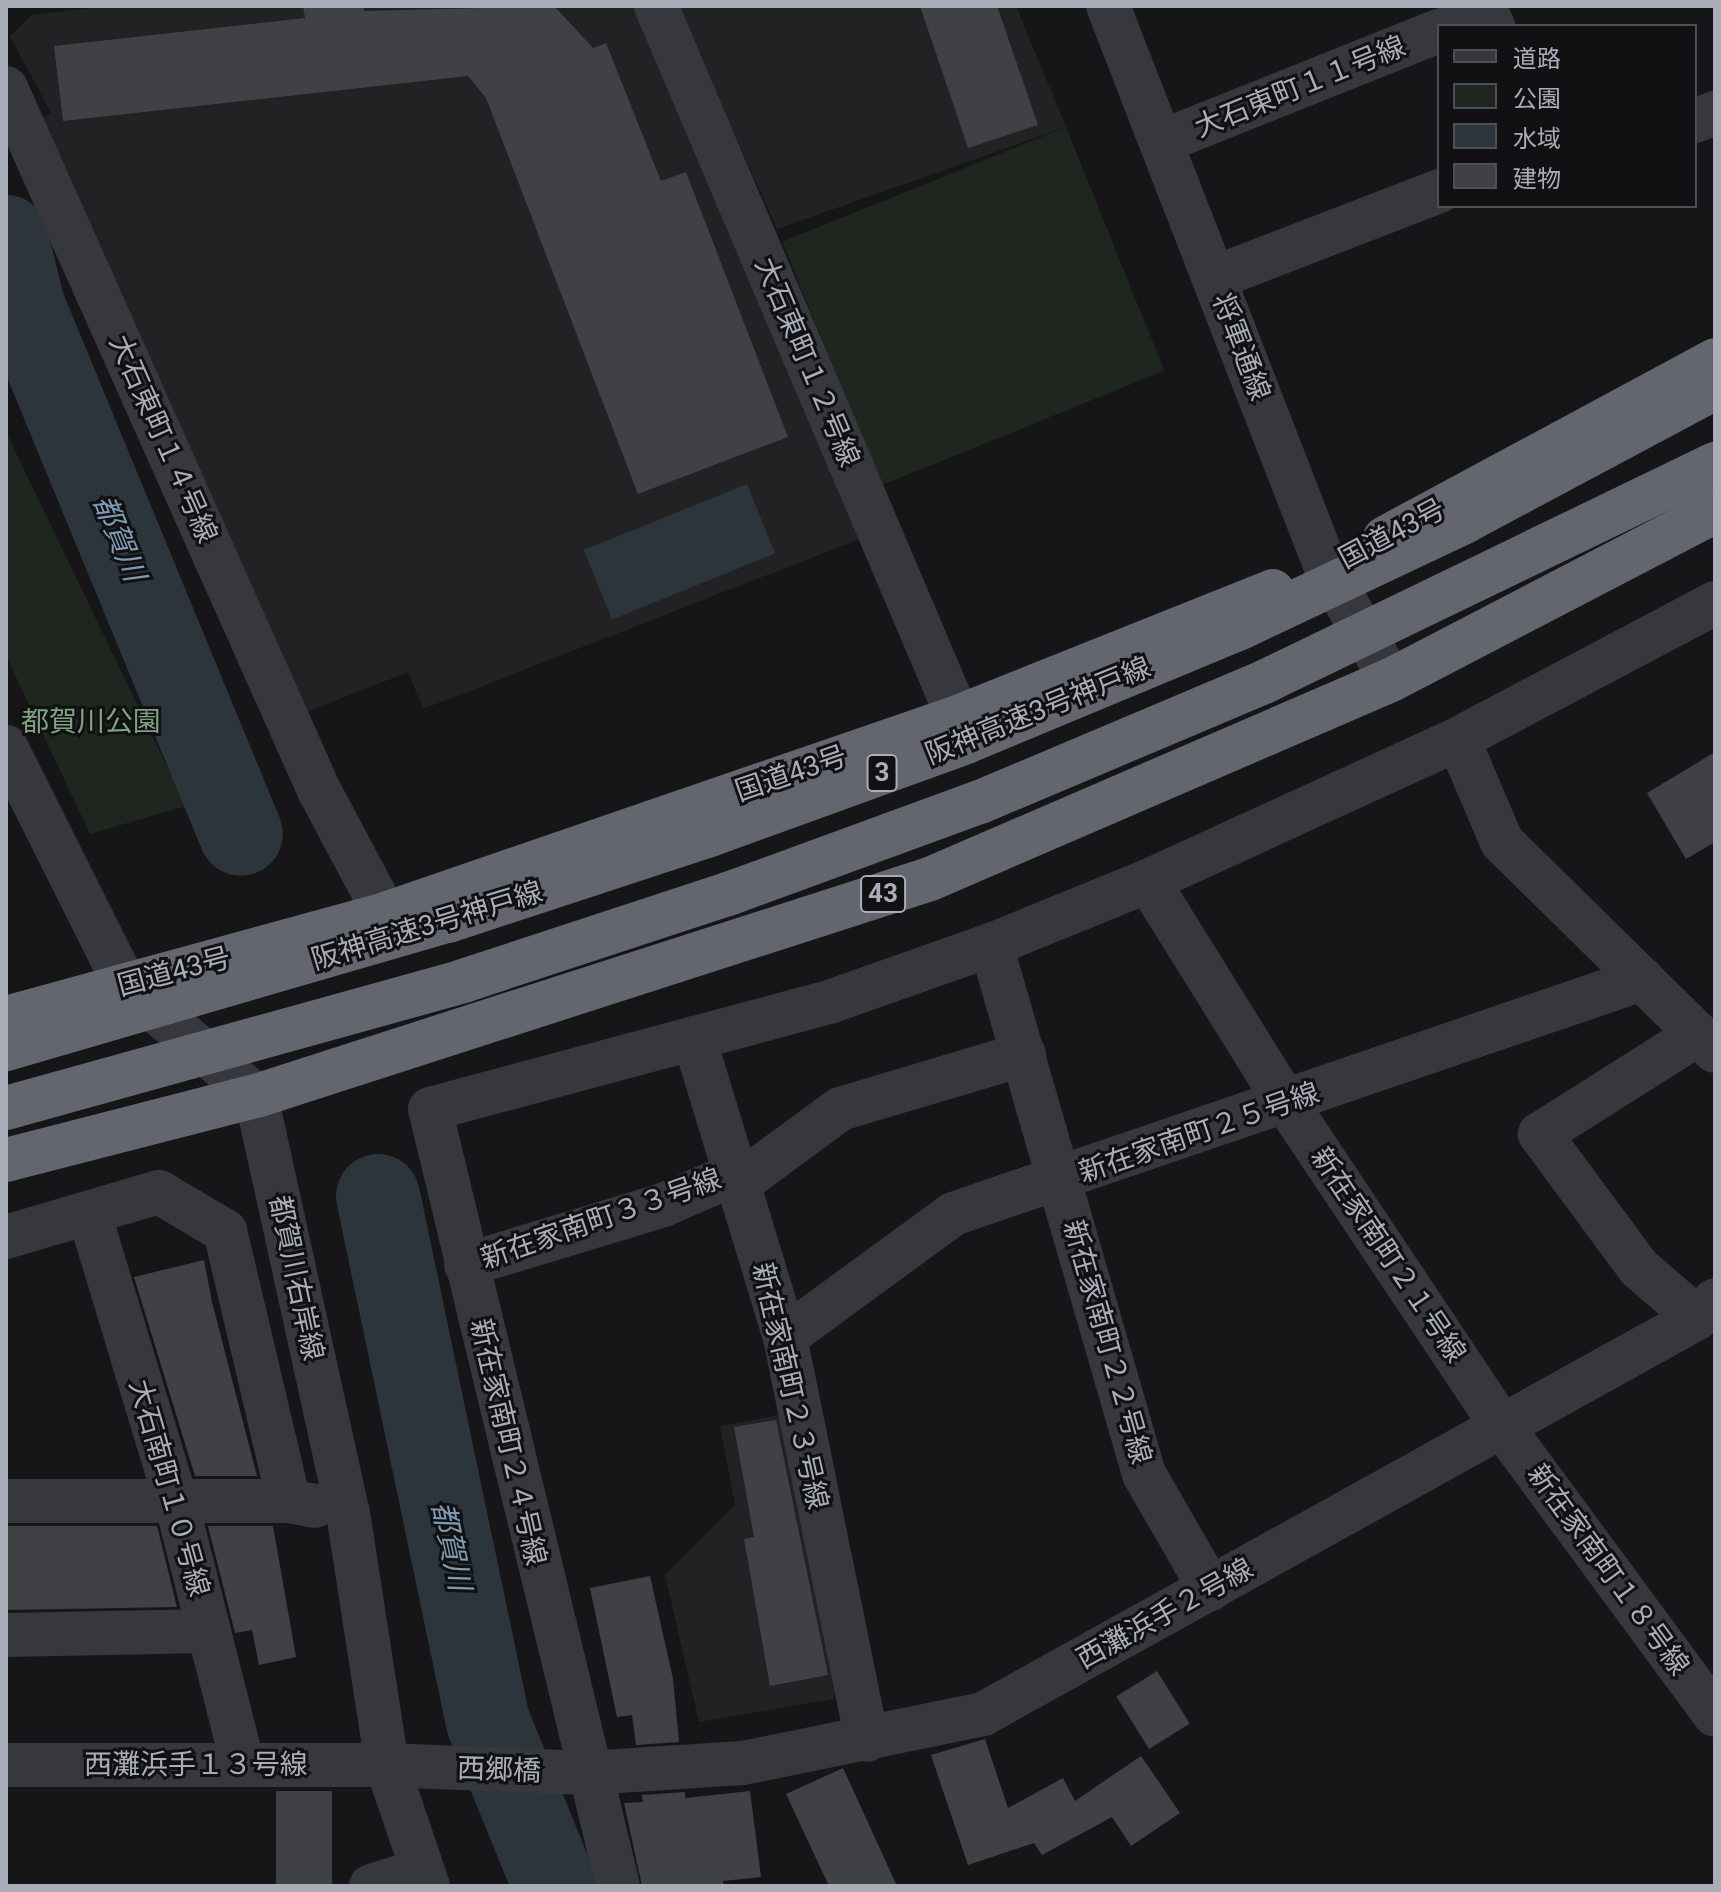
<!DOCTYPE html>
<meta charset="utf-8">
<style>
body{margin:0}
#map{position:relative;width:1721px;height:1892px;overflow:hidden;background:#161618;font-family:Roboto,"Noto Sans JP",sans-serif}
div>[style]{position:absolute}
.built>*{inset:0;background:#222225}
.green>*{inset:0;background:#1e261f;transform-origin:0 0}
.water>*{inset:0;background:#2c353c;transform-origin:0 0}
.river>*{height:84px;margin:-42px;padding:0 42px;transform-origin:42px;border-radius:42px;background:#2c353c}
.building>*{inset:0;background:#404145;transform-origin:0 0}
.minor>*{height:44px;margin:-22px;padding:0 22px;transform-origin:22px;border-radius:22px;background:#37383d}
.highway>*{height:44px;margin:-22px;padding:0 22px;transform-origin:22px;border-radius:22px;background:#63666e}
.highway-bridge>*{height:44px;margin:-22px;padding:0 22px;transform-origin:22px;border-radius:22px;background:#63666e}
span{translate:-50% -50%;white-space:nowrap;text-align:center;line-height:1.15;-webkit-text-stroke:6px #111113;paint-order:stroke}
.shield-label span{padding:2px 6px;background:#111113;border:2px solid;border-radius:6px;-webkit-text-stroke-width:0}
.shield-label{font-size:26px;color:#a8adb8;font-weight:700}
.street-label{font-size:28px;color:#a8adb8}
.park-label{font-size:28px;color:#7fa381}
.water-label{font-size:30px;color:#7f9bb3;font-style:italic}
.frame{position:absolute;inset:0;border:8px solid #a8adb8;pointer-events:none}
.legend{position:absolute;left:1437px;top:24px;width:260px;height:184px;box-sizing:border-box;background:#111113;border:2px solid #4d4f55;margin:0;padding:10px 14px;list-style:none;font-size:24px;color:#a8adb8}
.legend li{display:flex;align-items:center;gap:16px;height:40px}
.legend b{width:40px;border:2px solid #4d4f55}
</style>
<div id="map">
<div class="built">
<div style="clip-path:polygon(104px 6px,634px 6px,860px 539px,423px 709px,408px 672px,302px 714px,38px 121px,51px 113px,10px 36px,32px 15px)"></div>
<div style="clip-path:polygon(677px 6px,1016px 6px,1066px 127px,777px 229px)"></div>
<div style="clip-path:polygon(784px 1414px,837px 1690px,833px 1699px,699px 1722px,665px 1575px,735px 1505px,720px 1426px)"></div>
</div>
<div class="green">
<div style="left:1066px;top:127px;width:263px;height:306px;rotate:68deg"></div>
<div style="clip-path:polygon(6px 432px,186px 806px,90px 834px,6px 656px)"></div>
</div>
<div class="water">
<div style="left:747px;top:484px;width:75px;height:176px;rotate:68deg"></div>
</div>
<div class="river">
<div style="left:6px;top:237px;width:71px;rotate:76.2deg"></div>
<div style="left:23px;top:306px;width:571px;rotate:67.57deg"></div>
<div style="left:378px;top:1196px;width:537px;rotate:78.19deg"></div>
<div style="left:488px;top:1722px;width:177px;rotate:67.8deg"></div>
</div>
<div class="building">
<div style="clip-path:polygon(303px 6px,363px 6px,364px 11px,554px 6px,593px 48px,606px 43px,661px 181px,686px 172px,788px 437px,638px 494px,486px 98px,468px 76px,63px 121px,54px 46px,305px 18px)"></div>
<div style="clip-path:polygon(920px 6px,997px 6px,1038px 125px,968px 148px)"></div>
<div style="clip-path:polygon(1715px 752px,1715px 842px,1686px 859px,1647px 793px)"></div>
<div style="clip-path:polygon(204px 1260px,212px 1302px,257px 1476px,195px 1476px,134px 1277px)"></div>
<div style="clip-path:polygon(776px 1420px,828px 1675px,770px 1686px,744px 1539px,754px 1537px,734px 1427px)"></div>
<div style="clip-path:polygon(6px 1526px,157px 1526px,177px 1607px,6px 1610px)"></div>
<div style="clip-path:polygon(208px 1526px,273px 1526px,296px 1657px,259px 1665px,252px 1630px,235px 1633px)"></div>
<div style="clip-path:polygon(650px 1576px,673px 1679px,679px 1742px,636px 1745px,632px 1715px,617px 1717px,590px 1588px)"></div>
<div style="left:1157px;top:1671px;width:62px;height:48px;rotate:58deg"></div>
<div style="clip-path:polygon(985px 1739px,1008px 1808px,1063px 1778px,1075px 1801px,1141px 1756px,1180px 1813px,1131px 1846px,1112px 1817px,1042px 1855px,1034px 1843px,968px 1865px,931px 1755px)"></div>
<div style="clip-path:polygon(843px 1768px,897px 1886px,829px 1886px,786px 1794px)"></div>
<div style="left:276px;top:1791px;width:56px;height:95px"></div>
<div style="clip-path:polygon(750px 1791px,761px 1877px,723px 1881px,724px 1886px,642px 1886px,624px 1803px,643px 1802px,642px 1795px,685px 1792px,685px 1798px)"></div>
</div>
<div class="minor">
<div style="left:656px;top:6px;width:772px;rotate:66.99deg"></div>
<div style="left:1108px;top:6px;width:605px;rotate:68.78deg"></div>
<div style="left:1327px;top:570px;width:127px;rotate:59.8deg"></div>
<div style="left:1451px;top:26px;width:38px;rotate:-22deg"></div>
<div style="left:1486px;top:12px;width:16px;rotate:63deg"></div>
<div style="left:6px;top:88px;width:769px;rotate:65.97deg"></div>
<div style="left:319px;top:790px;width:140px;rotate:62deg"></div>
<div style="left:1695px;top:121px;width:22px;rotate:-22deg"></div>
<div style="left:1161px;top:142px;width:299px;rotate:-21.8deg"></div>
<div style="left:1214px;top:278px;width:241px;rotate:-21.1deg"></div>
<div style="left:1458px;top:739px;width:112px;rotate:66.9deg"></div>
<div style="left:1502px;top:842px;width:298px;rotate:44.5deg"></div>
<div style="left:6px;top:747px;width:266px;rotate:63.4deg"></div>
<div style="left:125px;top:985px;width:172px;rotate:40.3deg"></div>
<div style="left:256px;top:1096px;width:427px;rotate:77.6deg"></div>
<div style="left:348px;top:1513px;width:255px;rotate:81.2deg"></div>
<div style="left:387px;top:1765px;width:128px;rotate:71.3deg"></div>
<div style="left:1148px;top:881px;width:263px;rotate:58.1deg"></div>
<div style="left:1287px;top:1104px;width:386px;rotate:56.3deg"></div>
<div style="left:1501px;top:1425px;width:360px;rotate:53.6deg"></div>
<div style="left:991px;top:945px;width:551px;rotate:73.87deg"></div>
<div style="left:1144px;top:1474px;width:133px;rotate:60.1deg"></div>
<div style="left:694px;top:1038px;width:313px;rotate:73.1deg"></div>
<div style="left:785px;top:1337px;width:411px;rotate:78.5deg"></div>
<div style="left:738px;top:1184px;width:127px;rotate:-36.3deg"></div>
<div style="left:840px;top:1109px;width:192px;rotate:-16.6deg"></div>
<div style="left:89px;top:1213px;width:301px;rotate:73.2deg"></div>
<div style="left:176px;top:1501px;width:272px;rotate:75.8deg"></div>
<div style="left:6px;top:1237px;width:159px;rotate:-16.4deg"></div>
<div style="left:159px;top:1192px;width:77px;rotate:30.6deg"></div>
<div style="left:225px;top:1231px;width:277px;rotate:76.7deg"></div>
<div style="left:466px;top:1265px;width:206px;rotate:-16.9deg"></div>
<div style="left:663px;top:1205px;width:78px;rotate:-23.3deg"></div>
<div style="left:1697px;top:1318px;width:77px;rotate:-139.2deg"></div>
<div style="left:1639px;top:1268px;width:167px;rotate:-126.5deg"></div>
<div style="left:1540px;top:1134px;width:187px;rotate:-32.3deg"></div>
<div style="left:785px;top:1337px;width:208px;rotate:-36.2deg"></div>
<div style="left:953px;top:1214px;width:728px;rotate:-18.83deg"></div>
<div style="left:6px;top:1501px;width:283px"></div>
<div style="left:289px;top:1501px;width:26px;rotate:11deg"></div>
<div style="left:6px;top:1635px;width:203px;rotate:-1.1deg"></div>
<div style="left:6px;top:1765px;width:381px"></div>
<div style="left:387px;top:1765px;width:200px;rotate:2.3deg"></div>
<div style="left:587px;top:1773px;width:156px;rotate:-3.7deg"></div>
<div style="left:743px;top:1763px;width:245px;rotate:-11.5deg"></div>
<div style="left:983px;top:1714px;width:816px;rotate:-29.01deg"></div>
<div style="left:1697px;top:1318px;width:25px;rotate:-45deg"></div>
<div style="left:371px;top:1886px;width:53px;rotate:-17.4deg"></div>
<div style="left:618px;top:1886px;width:799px;rotate:-103.6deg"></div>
<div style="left:430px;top:1109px;width:416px;rotate:-15deg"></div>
<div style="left:832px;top:1001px;width:169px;rotate:-19.4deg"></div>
<div style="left:991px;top:945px;width:170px;rotate:-22.2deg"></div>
<div style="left:1148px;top:881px;width:341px;rotate:-24.6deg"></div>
<div style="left:1458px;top:739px;width:291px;rotate:-27.9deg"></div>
</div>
<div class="highway">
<div style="left:1385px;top:538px;width:375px;rotate:-28.3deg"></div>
<div style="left:6px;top:1018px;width:393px;rotate:-15.3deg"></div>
<div style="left:385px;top:914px;width:606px;rotate:-18.97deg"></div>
<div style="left:958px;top:717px;width:339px;rotate:-21.8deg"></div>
<div style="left:6px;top:1160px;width:258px;rotate:-14.4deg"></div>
<div style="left:256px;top:1096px;width:708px;rotate:-17.85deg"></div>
<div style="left:930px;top:879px;width:502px;rotate:-23.35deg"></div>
<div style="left:1391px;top:680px;width:365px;rotate:-27.5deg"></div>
</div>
<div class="highway-bridge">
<div style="left:6px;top:1049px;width:460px;rotate:-16.2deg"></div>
<div style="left:448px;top:921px;width:273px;rotate:-18.2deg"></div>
<div style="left:707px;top:836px;width:276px;rotate:-19.9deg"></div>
<div style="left:966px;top:742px;width:297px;rotate:-22.6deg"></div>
<div style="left:1240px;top:628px;width:248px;rotate:-25.3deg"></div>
<div style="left:1464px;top:522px;width:285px;rotate:-28.1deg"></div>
<div style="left:6px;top:1108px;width:474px;rotate:-15.5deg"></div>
<div style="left:463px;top:981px;width:279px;rotate:-18.2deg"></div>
<div style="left:728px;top:894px;width:268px;rotate:-20.1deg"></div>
<div style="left:980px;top:802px;width:311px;rotate:-22.9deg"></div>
<div style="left:1266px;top:681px;width:499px;rotate:-25.8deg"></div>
</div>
<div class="shield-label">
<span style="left:882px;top:773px">3</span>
<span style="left:883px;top:894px">43</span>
</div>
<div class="street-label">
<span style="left:1300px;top:87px;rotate:-22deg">大石東町１１号線</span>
<span style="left:1241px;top:347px;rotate:69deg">将軍通線</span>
<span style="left:807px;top:362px;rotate:67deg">大石東町１２号線</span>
<span style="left:163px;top:439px;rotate:66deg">大石東町１４号線</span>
<span style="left:1392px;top:534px;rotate:-28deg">国道43号</span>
<span style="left:1038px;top:711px;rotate:-22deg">阪神高速3号神戸線</span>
<span style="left:791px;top:774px;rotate:-19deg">国道43号</span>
<span style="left:427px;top:926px;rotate:-17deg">阪神高速3号神戸線</span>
<span style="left:174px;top:972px;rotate:-15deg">国道43号</span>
<span style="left:1199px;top:1133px;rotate:-19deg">新在家南町２５号線</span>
<span style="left:601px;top:1219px;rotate:-19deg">新在家南町３３号線</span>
<span style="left:1388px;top:1255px;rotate:56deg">新在家南町２１号線</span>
<span style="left:296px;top:1278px;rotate:78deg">都賀川右岸線</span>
<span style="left:1107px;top:1342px;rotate:74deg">新在家南町２２号線</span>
<span style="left:790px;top:1386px;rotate:77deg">新在家南町２３号線</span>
<span style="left:508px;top:1442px;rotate:77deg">新在家南町２４号線</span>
<span style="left:169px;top:1488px;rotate:74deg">大石南町１０号線</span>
<span style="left:1608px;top:1570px;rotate:54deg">新在家南町１８号線</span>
<span style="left:1165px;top:1614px;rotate:-29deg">西灘浜手２号線</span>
<span style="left:196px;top:1765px">西灘浜手１３号線</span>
<span style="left:499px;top:1770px;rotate:2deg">西郷橋</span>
</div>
<div class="park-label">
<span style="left:91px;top:722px">都賀川公園</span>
</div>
<div class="water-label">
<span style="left:119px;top:538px;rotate:68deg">都賀川</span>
<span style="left:451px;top:1546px;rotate:78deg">都賀川</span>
</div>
<div class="frame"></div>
<ul class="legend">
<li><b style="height:10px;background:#37383d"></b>道路</li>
<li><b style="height:22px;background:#1e261f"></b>公園</li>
<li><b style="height:22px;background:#2c353c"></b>水域</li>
<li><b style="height:22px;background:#404145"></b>建物</li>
</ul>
</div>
